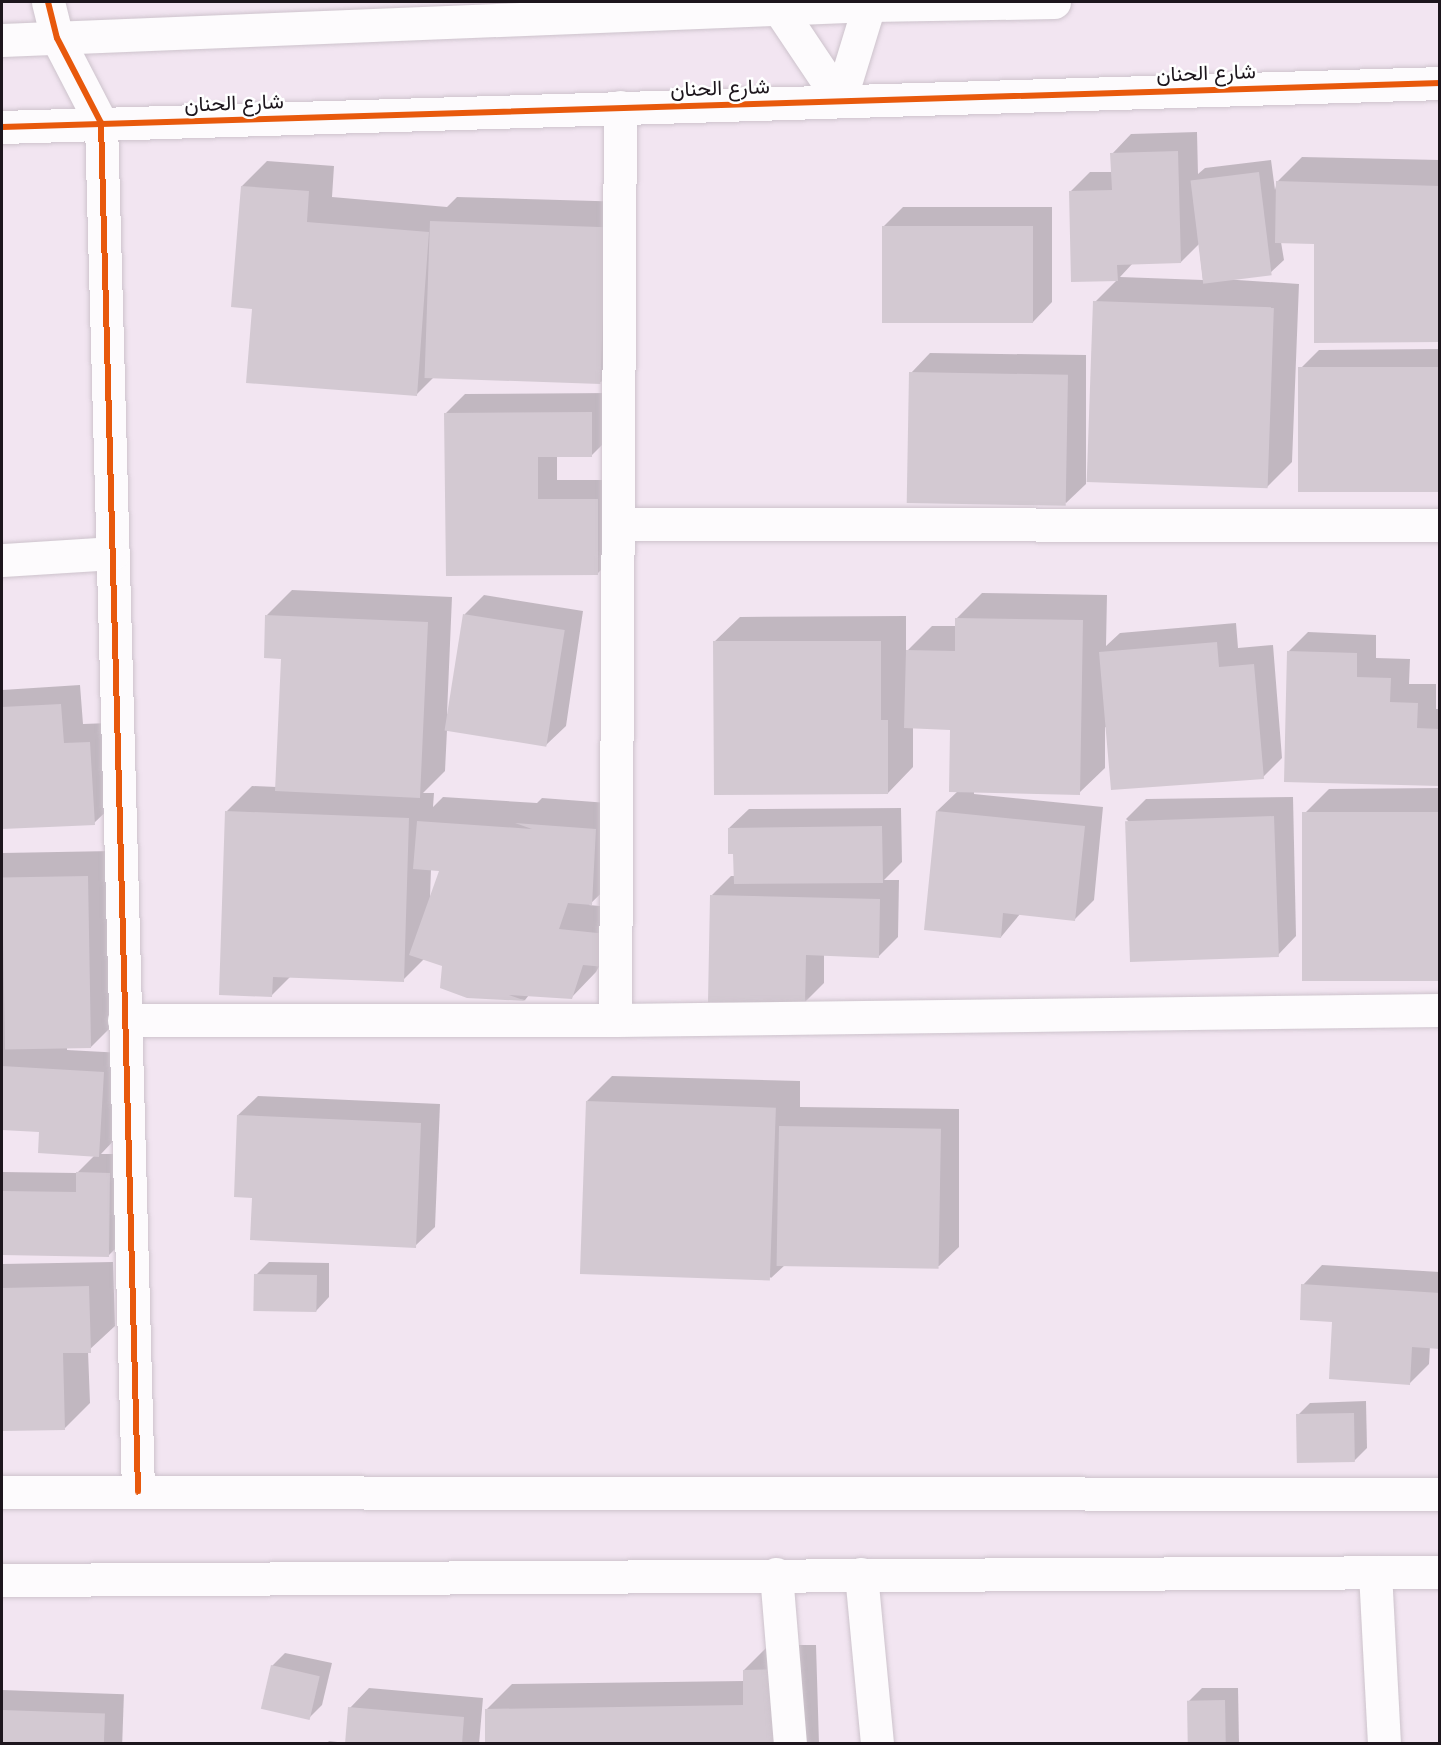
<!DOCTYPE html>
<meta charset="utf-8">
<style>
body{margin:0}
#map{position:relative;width:1441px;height:1745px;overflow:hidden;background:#f2e5f1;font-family:"Noto Sans",Vazirmatn,sans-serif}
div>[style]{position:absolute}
.shadow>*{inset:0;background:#0003;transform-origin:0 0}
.building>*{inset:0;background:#d3c9d2;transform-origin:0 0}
.roads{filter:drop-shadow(0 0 2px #cdc3cc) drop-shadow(0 0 2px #cdc3cc)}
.minor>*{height:33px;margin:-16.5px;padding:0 16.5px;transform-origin:16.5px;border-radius:16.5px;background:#fdfbfd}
.tertiary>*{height:33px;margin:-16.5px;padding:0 16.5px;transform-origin:16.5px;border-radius:16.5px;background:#fdfbfd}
.cycleway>*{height:6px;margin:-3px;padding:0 3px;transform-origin:3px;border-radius:3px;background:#e8590c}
span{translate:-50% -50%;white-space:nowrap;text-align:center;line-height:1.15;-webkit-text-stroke:5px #fff;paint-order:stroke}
.street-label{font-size:21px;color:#1d161d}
.frame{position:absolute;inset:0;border:3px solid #1d161d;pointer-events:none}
</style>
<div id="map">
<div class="shadow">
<div style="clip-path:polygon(evenodd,1197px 132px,1198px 174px,1205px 168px,1271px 160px,1275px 190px,1277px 182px,1302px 157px,1440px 160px,1440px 341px,1316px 242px,1281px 242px,1284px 260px,1270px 273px,1222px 279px,1299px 284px,1292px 462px,1267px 487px,1095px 302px,1117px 280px,1070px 192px,1090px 172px,1112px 172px,1112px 154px,1131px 134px,1197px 132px,1199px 244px,1203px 280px,1120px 277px,1133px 263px,1181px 262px,1199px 244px)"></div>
<div style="clip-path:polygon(267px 161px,334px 166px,332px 197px,447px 207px,457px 197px,630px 202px,626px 357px,601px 382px,434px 377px,416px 395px,253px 308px,242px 186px)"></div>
<div style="clip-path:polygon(903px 207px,1052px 207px,1052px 302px,1033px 322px,884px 226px)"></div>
<div style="clip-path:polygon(1440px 349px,1440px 490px,1299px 370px,1319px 350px)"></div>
<div style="clip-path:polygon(930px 353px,1086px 355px,1086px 484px,1066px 503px,911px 373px)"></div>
<div style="clip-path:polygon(611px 393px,611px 436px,592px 455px,557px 455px,557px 480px,617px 480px,617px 554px,598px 573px,446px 413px,465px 394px)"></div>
<div style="clip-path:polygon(evenodd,292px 590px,452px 597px,447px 714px,449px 714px,465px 614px,484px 595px,583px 611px,566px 726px,546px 745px,447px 730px,445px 771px,423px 793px,434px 793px,433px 807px,443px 797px,537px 803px,542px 798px,621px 804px,617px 878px,589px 905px,631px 909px,596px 972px,571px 998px,529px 995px,525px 1000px,468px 996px,443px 965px,424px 959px,403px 980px,291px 976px,272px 995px,227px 811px,252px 786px,277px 787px,283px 657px,267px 615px,292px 590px,431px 869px,441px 870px,430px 898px,431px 869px)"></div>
<div style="clip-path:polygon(982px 593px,1107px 595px,1106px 646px,1120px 633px,1236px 623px,1238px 648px,1273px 645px,1282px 758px,1263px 777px,1105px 727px,1105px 768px,1079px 793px,974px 791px,974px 794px,1103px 807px,1094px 900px,1074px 920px,1020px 914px,1001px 937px,937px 811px,958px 791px,951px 729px,913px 727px,913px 767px,888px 793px,714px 642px,740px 617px,906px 616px,906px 652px,932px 626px,957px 626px,957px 618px)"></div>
<div style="clip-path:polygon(1308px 632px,1376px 635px,1376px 658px,1410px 659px,1409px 684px,1436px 684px,1436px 709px,1440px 709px,1440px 785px,1288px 652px)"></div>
<div style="clip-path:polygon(80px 685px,83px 724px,109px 723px,114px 804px,94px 823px,2px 828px,2px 690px)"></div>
<div style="clip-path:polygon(1440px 788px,1440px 979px,1304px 814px,1329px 789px)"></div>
<div style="clip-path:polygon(1293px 797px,1296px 936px,1277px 956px,1126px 819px,1146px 799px)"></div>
<div style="clip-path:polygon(901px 808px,902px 862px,884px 880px,899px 880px,898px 937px,879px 956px,824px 954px,824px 983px,804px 1003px,712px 895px,731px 876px,735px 876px,735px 852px,729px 828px,749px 809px)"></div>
<div style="clip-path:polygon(113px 851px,116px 1022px,91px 1047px,67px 1047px,67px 1050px,123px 1053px,118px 1136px,101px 1154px,129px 1154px,128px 1236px,109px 1255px,2px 1254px,2px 1172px,77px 1173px,95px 1155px,41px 1131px,2px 1129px,2px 853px)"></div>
<div style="clip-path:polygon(612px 1076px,800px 1081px,800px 1107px,959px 1109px,959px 1247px,939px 1266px,785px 1265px,771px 1278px,587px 1101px)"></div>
<div style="clip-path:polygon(258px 1096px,440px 1104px,435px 1227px,415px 1246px,253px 1196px,238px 1115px)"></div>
<div style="clip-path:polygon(113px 1262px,115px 1326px,88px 1351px,90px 1403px,65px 1428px,2px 1429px,2px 1264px)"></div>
<div style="clip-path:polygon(269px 1262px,329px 1263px,329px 1297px,316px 1311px,256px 1275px)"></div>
<div style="clip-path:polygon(1322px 1265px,1440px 1272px,1440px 1347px,1430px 1346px,1429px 1364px,1410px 1383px,1334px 1321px,1303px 1285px)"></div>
<div style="clip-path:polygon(1366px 1401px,1367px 1448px,1354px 1461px,1297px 1416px,1310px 1403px)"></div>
<div style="clip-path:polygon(769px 1645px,816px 1645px,819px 1744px,487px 1744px,486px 1710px,512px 1684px,744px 1681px,744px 1670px)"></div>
<div style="clip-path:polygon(285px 1653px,332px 1663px,322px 1705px,309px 1718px,272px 1666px)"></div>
<div style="clip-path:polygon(369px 1688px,483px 1698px,479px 1744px,326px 1744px,329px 1741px,346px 1743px,350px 1708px)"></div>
<div style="clip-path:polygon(1202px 1688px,1238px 1688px,1239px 1744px,1190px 1744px,1189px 1701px)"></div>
<div style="left:2px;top:1690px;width:122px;height:54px;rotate:2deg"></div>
</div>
<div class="building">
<div style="clip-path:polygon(1178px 151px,1181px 263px,1117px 265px,1118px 281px,1071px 282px,1069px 191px,1112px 190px,1110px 153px)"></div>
<div style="left:1259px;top:172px;width:104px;height:69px;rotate:83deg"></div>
<div style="clip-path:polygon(1276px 181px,1440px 186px,1440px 342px,1314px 343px,1314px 244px,1275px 243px)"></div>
<div style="clip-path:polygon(241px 186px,309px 191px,307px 222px,429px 232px,417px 396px,246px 383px,252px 309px,231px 307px)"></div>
<div style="left:430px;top:221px;width:176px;height:157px;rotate:2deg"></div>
<div style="left:882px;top:226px;width:151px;height:97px"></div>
<div style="left:1093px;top:301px;width:181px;height:181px;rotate:2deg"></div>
<div style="left:1440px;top:367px;width:125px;height:142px;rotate:90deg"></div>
<div style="left:909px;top:372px;width:159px;height:131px;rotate:1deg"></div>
<div style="clip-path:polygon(592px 412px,592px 457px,538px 457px,538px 499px,598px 499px,598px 575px,446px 576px,444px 413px)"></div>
<div style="left:463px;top:614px;width:103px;height:118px;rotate:9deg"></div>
<div style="clip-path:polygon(265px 615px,428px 622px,420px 798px,275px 791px,281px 659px,264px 658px)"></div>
<div style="clip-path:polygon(955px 618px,1083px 620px,1080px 795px,949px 792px,950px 730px,904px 728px,906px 650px,955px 651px)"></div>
<div style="clip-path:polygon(713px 641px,881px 641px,881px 720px,888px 720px,888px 794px,714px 795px)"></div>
<div style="clip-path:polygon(1217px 642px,1219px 667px,1254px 664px,1264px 779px,1111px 790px,1099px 652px)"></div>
<div style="clip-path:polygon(1287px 651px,1357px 653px,1357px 677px,1391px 678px,1390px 702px,1418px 703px,1417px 728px,1440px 729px,1440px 786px,1284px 782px)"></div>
<div style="clip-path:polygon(61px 704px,64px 743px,90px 742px,95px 825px,2px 829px,2px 707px)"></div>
<div style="clip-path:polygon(225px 811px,409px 818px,404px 982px,273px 977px,272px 997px,219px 995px)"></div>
<div style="clip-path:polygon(936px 811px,1085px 826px,1075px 921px,1003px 913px,1001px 938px,924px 930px)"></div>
<div style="left:1440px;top:812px;width:169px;height:138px;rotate:90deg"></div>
<div style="left:1274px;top:816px;width:141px;height:149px;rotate:88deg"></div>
<div style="clip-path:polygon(417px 821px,532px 829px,515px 823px,596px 829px,592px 905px,568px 903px,559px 929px,607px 934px,605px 967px,583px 965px,572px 999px,509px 995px,526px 1001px,467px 998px,440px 988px,442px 966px,409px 955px,439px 871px,413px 869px)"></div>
<div style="clip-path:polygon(882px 826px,883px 883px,734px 884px,733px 854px,728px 854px,728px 828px)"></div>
<div style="left:88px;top:876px;width:172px;height:86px;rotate:89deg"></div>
<div style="clip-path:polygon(710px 895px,880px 899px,879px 958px,806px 955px,805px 1004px,708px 1002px)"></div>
<div style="clip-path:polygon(2px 1066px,104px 1072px,99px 1157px,38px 1153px,39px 1132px,2px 1130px)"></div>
<div style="left:586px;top:1101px;width:190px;height:173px;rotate:2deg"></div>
<div style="clip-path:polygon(237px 1115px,421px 1123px,416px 1248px,250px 1240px,252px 1198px,234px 1197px)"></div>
<div style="left:779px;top:1126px;width:162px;height:140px;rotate:1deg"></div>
<div style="clip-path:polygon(76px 1172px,110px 1173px,109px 1257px,2px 1255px,2px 1191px,76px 1192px)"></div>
<div style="left:254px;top:1274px;width:63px;height:37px;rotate:1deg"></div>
<div style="clip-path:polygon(1301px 1284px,1440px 1293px,1440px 1349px,1412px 1347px,1410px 1385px,1329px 1379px,1332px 1322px,1300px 1320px)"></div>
<div style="clip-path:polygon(89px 1286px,91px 1353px,63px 1353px,65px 1430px,2px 1431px,2px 1288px)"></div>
<div style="left:1354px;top:1413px;width:49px;height:58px;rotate:89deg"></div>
<div style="left:271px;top:1665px;width:50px;height:45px;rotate:13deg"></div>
<div style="clip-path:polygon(792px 1669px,793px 1744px,485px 1744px,485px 1709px,743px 1705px,743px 1670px)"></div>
<div style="left:1225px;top:1700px;width:44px;height:38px;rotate:89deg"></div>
<div style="clip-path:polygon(348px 1707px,464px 1717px,462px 1744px,345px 1744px)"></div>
<div style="left:2px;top:1710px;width:103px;height:34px;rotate:2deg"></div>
</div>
<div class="roads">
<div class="minor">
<div style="left:48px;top:2px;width:37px;rotate:76deg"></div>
<div style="left:57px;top:38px;width:96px;rotate:62.6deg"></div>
<div style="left:101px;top:123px;width:1369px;rotate:88.45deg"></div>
<div style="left:778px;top:2px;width:7px;rotate:82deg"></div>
<div style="left:779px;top:9px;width:110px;rotate:56.2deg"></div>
<div style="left:840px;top:100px;width:102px;rotate:-73deg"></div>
<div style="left:618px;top:524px;width:822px;rotate:0.07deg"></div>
<div style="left:2px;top:560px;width:111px;rotate:-3.6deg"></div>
<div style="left:124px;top:1020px;width:491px"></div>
<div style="left:615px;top:1020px;width:825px;rotate:-0.69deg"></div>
<div style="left:615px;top:1020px;width:913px;rotate:-89.69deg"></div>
<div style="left:2px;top:1492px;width:1438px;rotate:0.08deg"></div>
<div style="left:1375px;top:1572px;width:172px;rotate:87deg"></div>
<div style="left:776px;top:1574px;width:171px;rotate:85.3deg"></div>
<div style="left:861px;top:1574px;width:171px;rotate:84.6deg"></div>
<div style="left:2px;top:1580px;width:1438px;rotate:-0.32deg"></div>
</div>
<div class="tertiary">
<div style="left:2px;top:40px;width:870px;rotate:-2.31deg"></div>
<div style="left:871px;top:5px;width:183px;rotate:-0.9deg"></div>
<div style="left:2px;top:127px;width:1439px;rotate:-1.75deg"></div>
</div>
</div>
<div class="cycleway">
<div style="left:48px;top:2px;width:37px;rotate:76deg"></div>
<div style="left:57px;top:38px;width:96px;rotate:62.6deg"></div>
<div style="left:101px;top:123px;width:1369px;rotate:88.45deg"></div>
<div style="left:2px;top:127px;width:1439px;rotate:-1.75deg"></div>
</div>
<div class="street-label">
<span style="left:1206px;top:72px;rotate:-2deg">شارع الحنان</span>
<span style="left:720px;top:87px;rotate:-2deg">شارع الحنان</span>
<span style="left:234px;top:102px;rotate:-2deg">شارع الحنان</span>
</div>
<div class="frame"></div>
</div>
